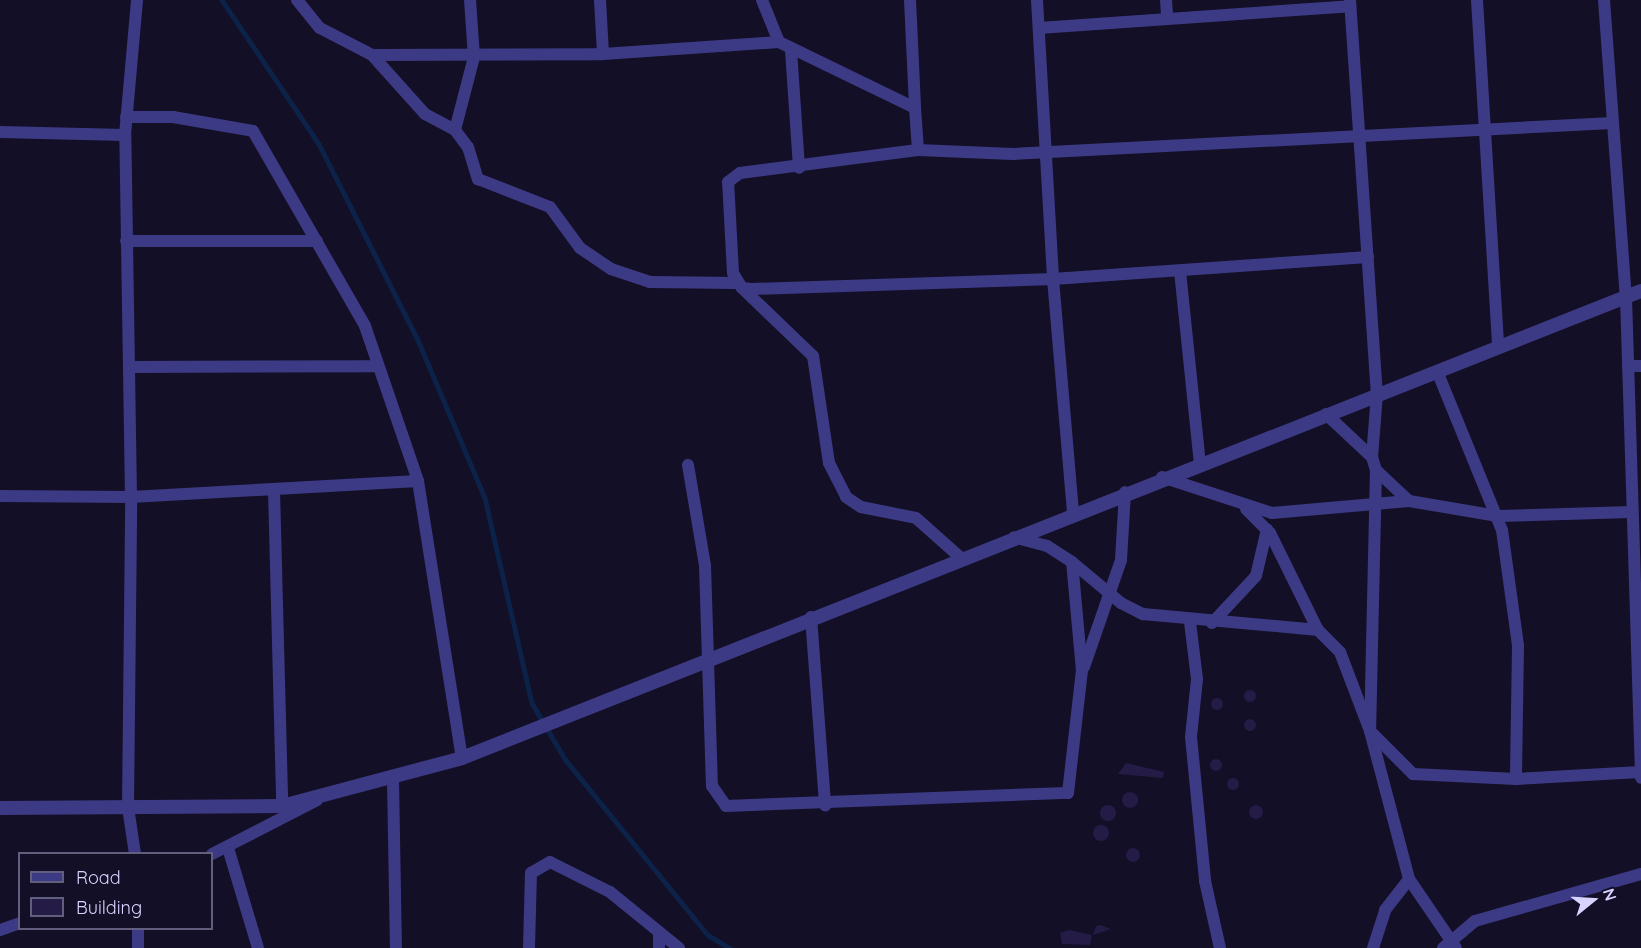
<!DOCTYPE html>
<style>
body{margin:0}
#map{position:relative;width:1641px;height:948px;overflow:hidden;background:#130f26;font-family:Quicksand,sans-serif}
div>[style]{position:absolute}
.stream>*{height:4.5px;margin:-2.25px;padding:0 2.25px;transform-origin:2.25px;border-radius:2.25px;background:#0c2248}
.building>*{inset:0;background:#241b47}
.round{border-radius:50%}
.minor>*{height:12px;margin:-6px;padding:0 6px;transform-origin:6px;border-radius:6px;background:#3d3a85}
.tertiary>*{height:14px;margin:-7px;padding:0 7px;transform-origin:7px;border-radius:7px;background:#3d3a85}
span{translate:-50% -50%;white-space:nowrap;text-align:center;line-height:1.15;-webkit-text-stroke:6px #130f26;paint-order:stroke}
.legend{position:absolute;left:18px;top:852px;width:195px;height:78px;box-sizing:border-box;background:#130f26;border:2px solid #625e7d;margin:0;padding:8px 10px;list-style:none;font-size:18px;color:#d9d4ff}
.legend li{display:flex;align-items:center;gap:12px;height:30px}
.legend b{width:30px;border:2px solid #625e7d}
.north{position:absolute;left:1563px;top:870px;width:60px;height:60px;-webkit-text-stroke:4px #130f26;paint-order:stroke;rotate:72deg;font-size:16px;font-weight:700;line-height:24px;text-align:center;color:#d9d4ff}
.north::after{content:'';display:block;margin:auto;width:21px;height:27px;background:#d9d4ff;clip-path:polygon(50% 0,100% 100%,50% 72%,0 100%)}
</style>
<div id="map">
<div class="stream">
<div style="left:222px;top:0;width:174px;rotate:56deg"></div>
<div style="left:319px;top:144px;width:220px;rotate:63.2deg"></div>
<div style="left:418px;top:340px;width:172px;rotate:67deg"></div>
<div style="left:485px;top:498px;width:210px;rotate:77.1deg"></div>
<div style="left:532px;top:703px;width:65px;rotate:59.5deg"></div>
<div style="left:565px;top:759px;width:227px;rotate:50.9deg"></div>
<div style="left:708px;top:935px;width:26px;rotate:31deg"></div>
</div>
<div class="building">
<div class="round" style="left:1244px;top:690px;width:12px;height:12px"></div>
<div class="round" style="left:1211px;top:698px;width:12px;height:12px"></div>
<div class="round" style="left:1244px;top:719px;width:12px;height:12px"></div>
<div class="round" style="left:1210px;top:759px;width:12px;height:12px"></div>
<div style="clip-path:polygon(1126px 763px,1164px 772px,1163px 778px,1118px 774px)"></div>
<div class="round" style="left:1227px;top:778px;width:12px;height:12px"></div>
<div class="round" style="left:1122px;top:792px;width:16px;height:16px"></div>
<div class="round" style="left:1249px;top:805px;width:14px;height:14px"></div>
<div class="round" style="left:1100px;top:805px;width:16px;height:16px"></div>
<div class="round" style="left:1093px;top:825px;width:16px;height:16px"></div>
<div class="round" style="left:1126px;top:848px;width:14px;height:14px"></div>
<div style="clip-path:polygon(1100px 925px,1111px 929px,1093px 935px,1096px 926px)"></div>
<div style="clip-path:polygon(1069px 930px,1092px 935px,1090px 945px,1062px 944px,1060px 933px)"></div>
</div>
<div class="minor">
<div style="left:297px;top:0;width:36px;rotate:51deg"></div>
<div style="left:320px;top:28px;width:59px;rotate:27.4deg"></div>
<div style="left:372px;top:55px;width:79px;rotate:48.1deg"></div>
<div style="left:425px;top:114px;width:34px;rotate:28deg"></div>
<div style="left:455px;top:130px;width:21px;rotate:53deg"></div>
<div style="left:468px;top:147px;width:34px;rotate:73deg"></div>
<div style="left:478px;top:179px;width:77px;rotate:21.3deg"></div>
<div style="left:550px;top:207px;width:51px;rotate:53.8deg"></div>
<div style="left:580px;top:248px;width:37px;rotate:34deg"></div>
<div style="left:611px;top:269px;width:41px;rotate:18.4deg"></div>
<div style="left:650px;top:282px;width:87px;rotate:0.7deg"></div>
<div style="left:600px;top:0;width:54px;rotate:86.8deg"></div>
<div style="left:762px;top:0;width:45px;rotate:68deg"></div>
<div style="left:910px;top:0;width:108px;rotate:87.3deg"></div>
<div style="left:1037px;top:0;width:279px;rotate:86.7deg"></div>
<div style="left:1053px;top:279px;width:234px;rotate:85.1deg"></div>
<div style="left:1166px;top:0;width:16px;rotate:86deg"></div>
<div style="left:1350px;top:0;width:395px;rotate:86.1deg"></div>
<div style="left:1377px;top:394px;width:63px;rotate:94.5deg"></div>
<div style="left:1477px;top:0;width:349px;rotate:86.5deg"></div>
<div style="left:1604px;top:0;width:298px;rotate:85.8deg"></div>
<div style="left:1626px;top:297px;width:481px;rotate:88.2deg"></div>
<div style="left:1039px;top:28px;width:312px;rotate:-4deg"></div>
<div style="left:791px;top:50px;width:118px;rotate:86.1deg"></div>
<div style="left:372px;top:55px;width:231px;rotate:-0.2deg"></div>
<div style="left:603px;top:54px;width:176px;rotate:-3.9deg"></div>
<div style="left:779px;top:42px;width:151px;rotate:25.9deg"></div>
<div style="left:915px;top:108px;width:42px;rotate:85.9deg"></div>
<div style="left:126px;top:117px;width:47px"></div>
<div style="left:173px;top:117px;width:81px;rotate:9.9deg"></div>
<div style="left:253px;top:131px;width:225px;rotate:60.1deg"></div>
<div style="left:365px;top:326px;width:164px;rotate:71.1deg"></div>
<div style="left:418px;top:481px;width:280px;rotate:81deg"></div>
<div style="left:455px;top:130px;width:75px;rotate:-75.4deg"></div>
<div style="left:474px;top:57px;width:57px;rotate:-94deg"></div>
<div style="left:0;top:132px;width:125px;rotate:1.4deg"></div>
<div style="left:126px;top:241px;width:191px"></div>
<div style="left:1368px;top:257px;width:316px;rotate:176deg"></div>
<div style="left:1053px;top:279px;width:302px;rotate:178.1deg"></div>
<div style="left:751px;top:289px;width:9px;rotate:-174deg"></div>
<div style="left:742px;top:288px;width:17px;rotate:-121deg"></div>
<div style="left:733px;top:273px;width:91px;rotate:-93.1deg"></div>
<div style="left:728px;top:182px;width:15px;rotate:-37deg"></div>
<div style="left:740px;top:173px;width:179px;rotate:-7.4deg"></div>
<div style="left:918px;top:150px;width:95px;rotate:2.4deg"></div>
<div style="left:1013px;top:154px;width:600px;rotate:-2.96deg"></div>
<div style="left:1180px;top:271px;width:193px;rotate:84.1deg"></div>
<div style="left:742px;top:288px;width:98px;rotate:43.8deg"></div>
<div style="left:813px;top:356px;width:108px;rotate:81.5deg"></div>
<div style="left:829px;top:463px;width:38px;rotate:63deg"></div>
<div style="left:846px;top:497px;width:18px;rotate:34deg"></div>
<div style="left:861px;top:507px;width:56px;rotate:11.3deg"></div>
<div style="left:916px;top:518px;width:59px;rotate:41.6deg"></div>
<div style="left:1628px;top:366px;width:13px"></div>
<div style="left:129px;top:367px;width:249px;rotate:-0.2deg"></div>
<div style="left:1437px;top:371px;width:172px;rotate:67.8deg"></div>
<div style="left:1502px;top:530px;width:117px;rotate:82.1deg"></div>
<div style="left:1518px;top:646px;width:133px;rotate:90.9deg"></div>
<div style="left:1326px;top:414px;width:63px;rotate:43.1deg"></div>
<div style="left:1372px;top:457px;width:14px;rotate:73deg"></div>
<div style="left:1376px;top:470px;width:261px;rotate:91.3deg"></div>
<div style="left:1370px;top:731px;width:153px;rotate:75.2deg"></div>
<div style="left:1409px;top:879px;width:83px;rotate:55.7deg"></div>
<div style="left:688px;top:465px;width:101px;rotate:80.4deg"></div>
<div style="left:705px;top:565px;width:221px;rotate:88.2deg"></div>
<div style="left:712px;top:786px;width:24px;rotate:55deg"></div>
<div style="left:726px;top:806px;width:342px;rotate:-2.2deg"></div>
<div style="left:1068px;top:793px;width:123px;rotate:-83.5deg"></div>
<div style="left:1082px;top:671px;width:109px;rotate:-95.2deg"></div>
<div style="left:1072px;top:562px;width:30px;rotate:-147deg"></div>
<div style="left:1047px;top:546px;width:34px;rotate:-165deg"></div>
<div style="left:1376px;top:470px;width:45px;rotate:43.2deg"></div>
<div style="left:1409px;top:501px;width:90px;rotate:9.6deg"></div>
<div style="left:1498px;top:516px;width:133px;rotate:-1.7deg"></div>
<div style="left:1162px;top:477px;width:116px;rotate:18.1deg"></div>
<div style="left:1272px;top:513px;width:137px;rotate:-5deg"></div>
<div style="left:274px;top:490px;width:316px;rotate:88.5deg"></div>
<div style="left:0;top:496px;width:131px;rotate:0.4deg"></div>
<div style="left:131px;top:497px;width:287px;rotate:-3.2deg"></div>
<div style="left:1246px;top:509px;width:34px;rotate:45deg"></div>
<div style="left:1270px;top:533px;width:108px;rotate:63.7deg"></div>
<div style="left:1072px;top:562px;width:64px;rotate:39.9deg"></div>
<div style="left:1121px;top:603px;width:25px;rotate:27deg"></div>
<div style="left:1143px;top:614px;width:176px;rotate:5.2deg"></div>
<div style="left:1318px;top:630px;width:31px;rotate:45deg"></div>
<div style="left:1340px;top:652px;width:85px;rotate:69.2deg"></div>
<div style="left:1370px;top:731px;width:61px;rotate:45deg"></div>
<div style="left:1413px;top:774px;width:103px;rotate:2.8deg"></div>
<div style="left:1516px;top:779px;width:124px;rotate:-3.2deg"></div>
<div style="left:811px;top:617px;width:189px;rotate:85.7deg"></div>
<div style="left:1190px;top:622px;width:57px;rotate:83deg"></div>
<div style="left:1197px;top:679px;width:58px;rotate:95.9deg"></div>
<div style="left:1191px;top:737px;width:145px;rotate:84.4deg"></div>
<div style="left:1205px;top:881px;width:69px;rotate:77.4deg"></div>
<div style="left:1212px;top:623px;width:64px;rotate:-46.9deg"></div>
<div style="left:1256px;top:576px;width:48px;rotate:-76.8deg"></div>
<div style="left:1084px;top:667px;width:113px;rotate:-70.9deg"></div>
<div style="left:1121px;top:560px;width:68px;rotate:-86.6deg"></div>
<div style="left:393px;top:779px;width:169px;rotate:89deg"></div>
<div style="left:228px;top:848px;width:104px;rotate:73.3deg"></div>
<div style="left:135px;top:854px;width:48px;rotate:-98.5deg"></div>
<div style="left:128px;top:807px;width:310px;rotate:-89.4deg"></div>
<div style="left:131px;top:497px;width:362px;rotate:-90.9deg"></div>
<div style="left:125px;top:135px;width:136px;rotate:-84.9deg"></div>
<div style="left:212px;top:854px;width:118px;rotate:-27.2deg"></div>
<div style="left:0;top:930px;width:21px;rotate:-19deg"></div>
<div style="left:138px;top:948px;width:20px;rotate:-90deg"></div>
<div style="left:529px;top:948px;width:75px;rotate:-88.5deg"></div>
<div style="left:531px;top:873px;width:22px;rotate:-30deg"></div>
<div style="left:550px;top:862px;width:67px;rotate:26.6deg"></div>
<div style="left:610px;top:892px;width:89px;rotate:39.1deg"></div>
<div style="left:659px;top:948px;width:16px;rotate:-90deg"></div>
<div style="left:1373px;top:948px;width:40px;rotate:-72deg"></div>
<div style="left:1385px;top:910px;width:39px;rotate:-52deg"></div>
<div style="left:1443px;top:948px;width:42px;rotate:-40.2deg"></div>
<div style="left:1475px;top:921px;width:173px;rotate:-15.8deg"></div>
</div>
<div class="tertiary">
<div style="left:0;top:808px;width:282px;rotate:-0.4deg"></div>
<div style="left:282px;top:806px;width:186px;rotate:-14.9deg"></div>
<div style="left:462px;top:758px;width:1268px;rotate:-21.61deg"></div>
</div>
<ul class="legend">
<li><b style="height:8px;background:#3d3a85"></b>Road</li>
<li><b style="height:16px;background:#241b47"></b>Building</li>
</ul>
<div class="north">N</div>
</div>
